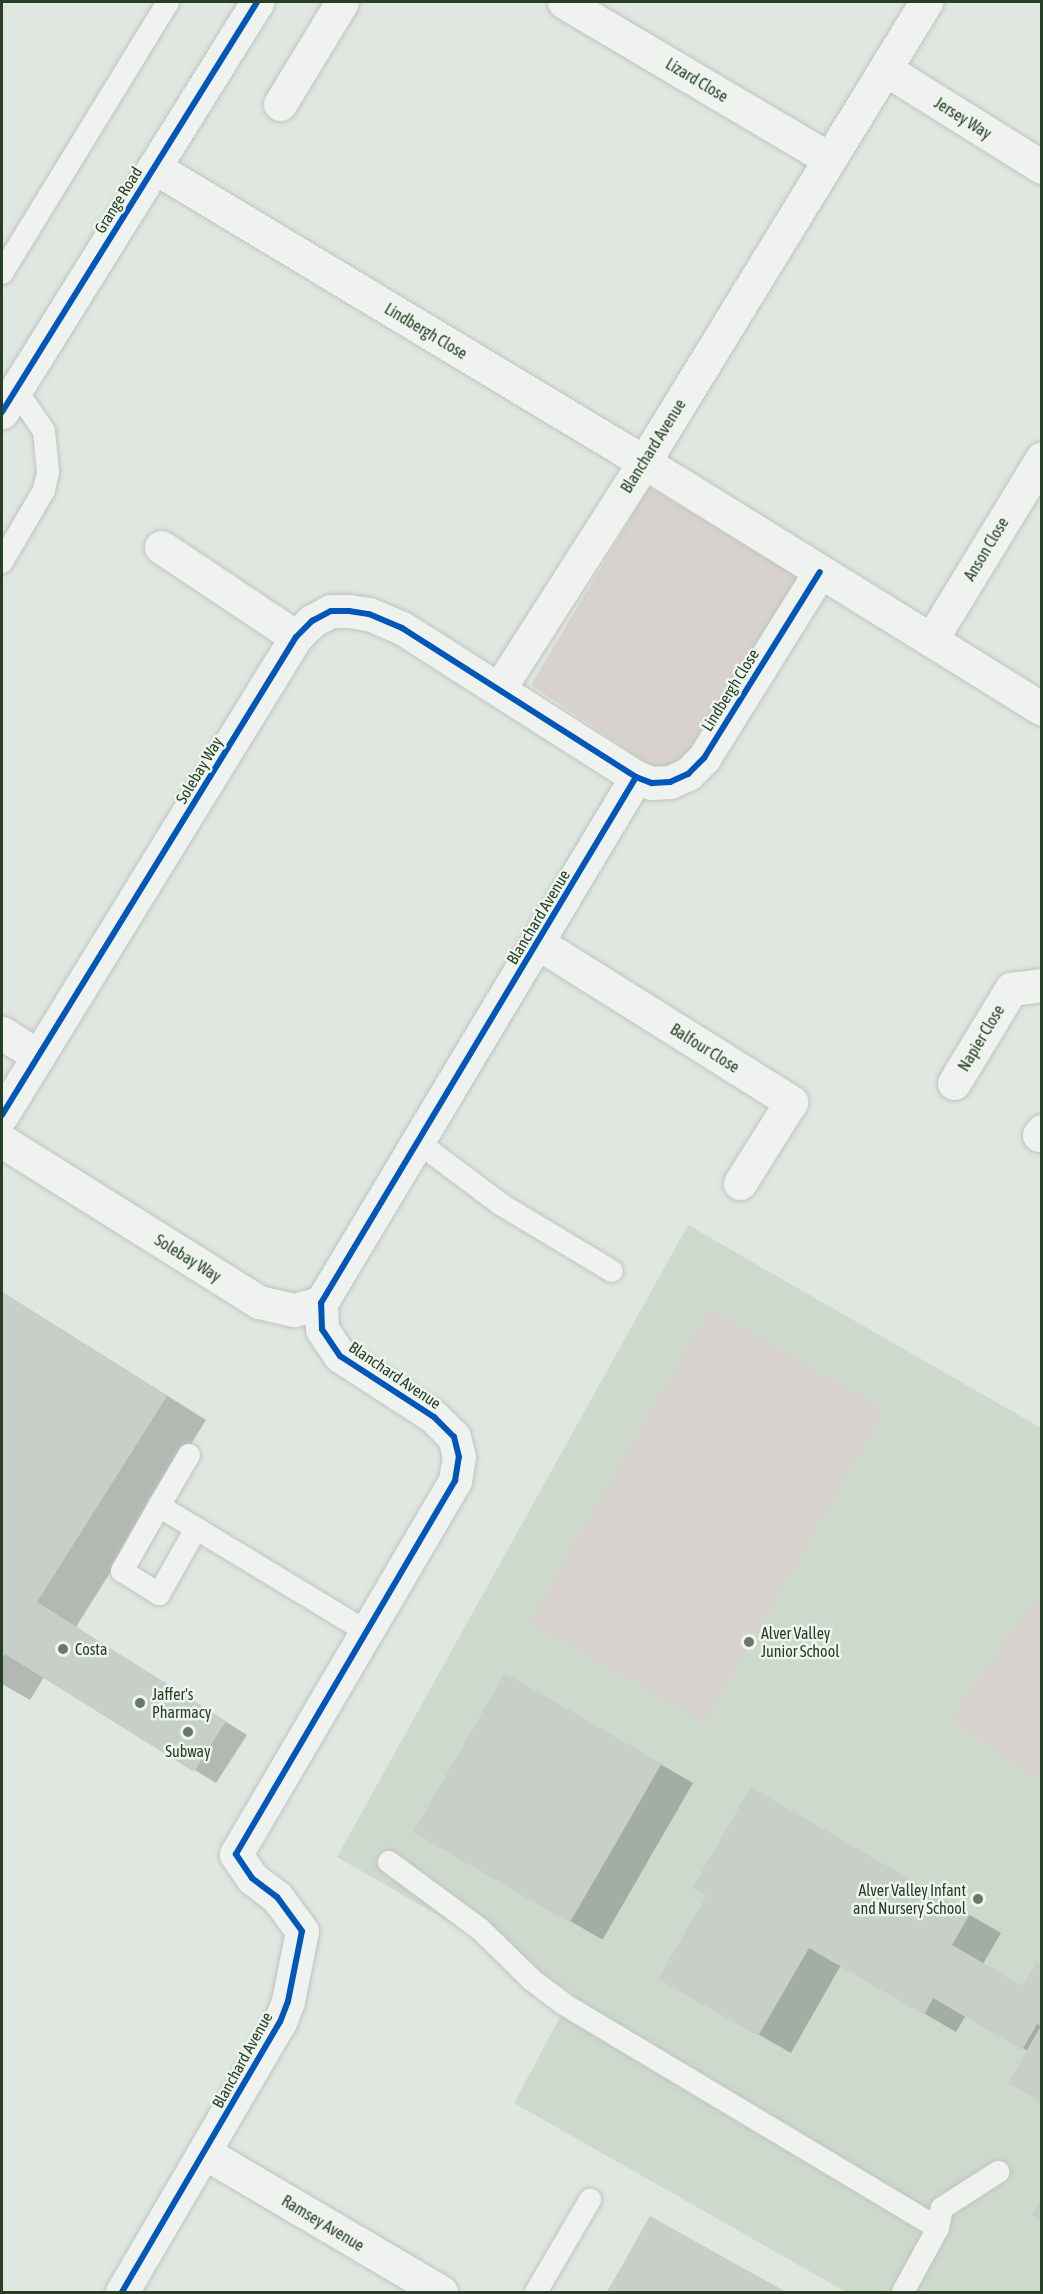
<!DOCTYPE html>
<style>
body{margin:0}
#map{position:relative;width:1043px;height:2294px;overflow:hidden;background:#e0e6e0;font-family:"Asap Condensed",sans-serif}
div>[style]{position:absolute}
.built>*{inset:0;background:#ced9ce}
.green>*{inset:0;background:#d8d2ce;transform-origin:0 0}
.shadow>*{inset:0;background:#0003;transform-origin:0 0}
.building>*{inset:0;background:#c8cec8;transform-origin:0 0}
.roads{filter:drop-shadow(0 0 2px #bec4be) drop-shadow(0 0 2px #bec4be)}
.service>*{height:22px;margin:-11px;padding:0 11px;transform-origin:11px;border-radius:11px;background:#f0f2f0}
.minor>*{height:33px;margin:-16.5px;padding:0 16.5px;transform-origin:16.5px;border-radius:16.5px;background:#f0f2f0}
.tertiary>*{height:33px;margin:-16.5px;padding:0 16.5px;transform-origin:16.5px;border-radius:16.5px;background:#f0f2f0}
.cycleway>*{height:6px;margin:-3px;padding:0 3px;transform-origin:3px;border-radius:3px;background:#0057b8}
.dots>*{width:16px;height:16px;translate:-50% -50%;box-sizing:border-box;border:3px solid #eef5ed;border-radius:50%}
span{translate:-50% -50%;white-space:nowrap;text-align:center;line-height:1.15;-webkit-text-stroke:5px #eef5ed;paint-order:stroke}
.street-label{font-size:16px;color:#273f27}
.poi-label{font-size:16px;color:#273f27}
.left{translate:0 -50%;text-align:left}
.right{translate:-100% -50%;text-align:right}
.frame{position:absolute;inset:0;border:3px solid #273f27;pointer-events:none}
</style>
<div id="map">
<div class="built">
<div style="clip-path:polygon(688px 1225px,1041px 1428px,1041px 2292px,846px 2292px,514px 2103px,573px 1993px,337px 1857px)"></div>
</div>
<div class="green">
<div style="clip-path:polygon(649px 487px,800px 578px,688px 755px,665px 767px,651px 766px,531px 685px)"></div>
<div style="left:710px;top:1309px;width:202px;height:361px;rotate:30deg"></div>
<div style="clip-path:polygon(1041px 1590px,1041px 1782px,951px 1719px)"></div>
</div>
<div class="shadow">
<div style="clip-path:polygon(2px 1292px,206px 1420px,76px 1627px,247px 1735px,216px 1783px,44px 1677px,30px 1700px,2px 1684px)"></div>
<div style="left:506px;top:1675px;width:216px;height:181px;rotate:30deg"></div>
<div style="clip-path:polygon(751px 1789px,1001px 1933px,983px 1964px,1024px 1988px,1042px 1968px,1042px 2100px,1028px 2051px,966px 2015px,956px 2032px,841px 1965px,791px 2053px,660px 1978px,708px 1896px)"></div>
<div style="clip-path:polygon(650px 2218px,782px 2292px,608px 2292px)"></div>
</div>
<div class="building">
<div style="clip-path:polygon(2px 1292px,167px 1396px,37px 1602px,226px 1721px,194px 1772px,5px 1654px,2px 1659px)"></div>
<div style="left:505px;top:1673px;width:181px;height:184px;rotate:30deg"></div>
<div style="clip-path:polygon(751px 1787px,970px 1914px,952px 1945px,1023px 1986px,1036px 1963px,1042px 1967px,1042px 2102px,1008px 2083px,1041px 2026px,1037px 2024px,1022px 2050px,933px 1998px,924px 2015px,809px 1948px,758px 2036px,658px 1979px,706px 1896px,692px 1888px)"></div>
<div style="clip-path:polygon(1042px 2199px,1042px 2221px,1032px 2215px)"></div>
<div style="clip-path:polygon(650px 2216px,786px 2292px,607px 2292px)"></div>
</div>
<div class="roads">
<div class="service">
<div style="left:2px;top:273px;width:318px;rotate:-58.5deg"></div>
<div style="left:2px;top:562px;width:83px;rotate:-59.7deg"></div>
<div style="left:44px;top:490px;width:18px;rotate:-77deg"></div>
<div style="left:48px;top:472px;width:41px;rotate:-95.6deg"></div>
<div style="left:44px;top:431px;width:51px;rotate:-124.6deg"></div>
<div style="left:419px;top:1143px;width:104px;rotate:36.8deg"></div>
<div style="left:502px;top:1205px;width:128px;rotate:31deg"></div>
<div style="left:189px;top:1455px;width:59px;rotate:120.5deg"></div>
<div style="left:159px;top:1506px;width:243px;rotate:31.2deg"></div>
<div style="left:159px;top:1506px;width:75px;rotate:119.6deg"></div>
<div style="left:122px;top:1571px;width:44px;rotate:31.9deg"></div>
<div style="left:159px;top:1594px;width:75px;rotate:-60.4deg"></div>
<div style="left:389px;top:1862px;width:113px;rotate:36.4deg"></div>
<div style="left:480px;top:1929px;width:73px;rotate:44.4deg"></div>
<div style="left:532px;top:1980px;width:38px;rotate:37deg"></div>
<div style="left:562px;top:2003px;width:438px;rotate:30.9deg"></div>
<div style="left:938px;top:2228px;width:73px;rotate:118.7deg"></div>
<div style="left:938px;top:2228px;width:20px;rotate:-79deg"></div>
<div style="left:942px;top:2208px;width:67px;rotate:-32.7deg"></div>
<div style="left:536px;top:2292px;width:107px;rotate:-59.6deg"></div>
</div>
<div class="minor">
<div style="left:564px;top:2px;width:308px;rotate:30.6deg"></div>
<div style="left:885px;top:69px;width:185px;rotate:32deg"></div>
<div style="left:280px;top:104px;width:119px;rotate:-58.7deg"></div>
<div style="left:154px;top:167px;width:572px;rotate:31.05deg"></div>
<div style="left:644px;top:462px;width:468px;rotate:31.8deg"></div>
<div style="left:161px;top:547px;width:162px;rotate:33.7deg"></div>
<div style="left:931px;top:640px;width:213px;rotate:-58.6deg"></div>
<div style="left:499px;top:689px;width:269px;rotate:-57.4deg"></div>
<div style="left:644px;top:462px;width:540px;rotate:-58.49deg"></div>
<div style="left:538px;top:943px;width:299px;rotate:32.1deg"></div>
<div style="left:791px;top:1102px;width:96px;rotate:122.2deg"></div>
<div style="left:2px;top:1033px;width:43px;rotate:32.6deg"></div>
<div style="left:954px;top:1083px;width:110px;rotate:-58.8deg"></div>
<div style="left:1011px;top:989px;width:31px;rotate:-7deg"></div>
<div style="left:2px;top:1115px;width:561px;rotate:-58.41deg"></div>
<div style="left:296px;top:637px;width:23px;rotate:-45deg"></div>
<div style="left:312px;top:621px;width:21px;rotate:-28deg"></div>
<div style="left:331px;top:611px;width:18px"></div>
<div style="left:349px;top:611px;width:20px;rotate:9deg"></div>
<div style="left:369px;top:614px;width:36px;rotate:23deg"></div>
<div style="left:402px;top:628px;width:277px;rotate:32.5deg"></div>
<div style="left:636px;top:777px;width:17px;rotate:21deg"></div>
<div style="left:652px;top:783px;width:18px;rotate:-3deg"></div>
<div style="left:670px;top:782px;width:20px;rotate:-24deg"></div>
<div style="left:688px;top:774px;width:23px;rotate:-45deg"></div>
<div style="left:704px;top:758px;width:219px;rotate:-58.1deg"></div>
<div style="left:1039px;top:1135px;width:5px;rotate:-53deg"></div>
<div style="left:2px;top:1141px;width:303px;rotate:32.1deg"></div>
<div style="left:259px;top:1302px;width:36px;rotate:13deg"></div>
<div style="left:294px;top:1310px;width:28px;rotate:-15deg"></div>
<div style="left:205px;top:2153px;width:274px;rotate:30.5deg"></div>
<div style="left:122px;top:2292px;width:313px;rotate:-59.7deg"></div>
<div style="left:280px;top:2022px;width:22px;rotate:-69deg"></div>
<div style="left:288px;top:2001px;width:71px;rotate:-78.7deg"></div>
<div style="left:302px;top:1931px;width:42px;rotate:-126.3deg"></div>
<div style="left:277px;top:1897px;width:31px;rotate:-143deg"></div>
<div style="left:252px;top:1878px;width:29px;rotate:-124deg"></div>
<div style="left:236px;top:1854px;width:433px;rotate:-59.6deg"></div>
<div style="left:455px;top:1481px;width:24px;rotate:-81deg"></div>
<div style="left:459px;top:1457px;width:21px;rotate:-104deg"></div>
<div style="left:454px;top:1437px;width:28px;rotate:-135deg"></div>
<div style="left:434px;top:1417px;width:112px;rotate:-147deg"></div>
<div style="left:340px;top:1356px;width:32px;rotate:-124deg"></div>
<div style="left:322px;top:1329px;width:26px;rotate:-92deg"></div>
<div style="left:321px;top:1303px;width:613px;rotate:-59.08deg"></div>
</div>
<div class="tertiary">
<div style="left:2px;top:412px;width:483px;rotate:-58.1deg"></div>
</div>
</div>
<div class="cycleway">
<div style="left:2px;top:412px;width:483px;rotate:-58.1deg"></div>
<div style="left:2px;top:1115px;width:561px;rotate:-58.41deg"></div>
<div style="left:296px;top:637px;width:23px;rotate:-45deg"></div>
<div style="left:312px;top:621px;width:21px;rotate:-28deg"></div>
<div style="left:331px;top:611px;width:18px"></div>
<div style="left:349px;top:611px;width:20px;rotate:9deg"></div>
<div style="left:369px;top:614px;width:36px;rotate:23deg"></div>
<div style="left:402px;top:628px;width:277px;rotate:32.5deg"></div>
<div style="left:636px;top:777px;width:17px;rotate:21deg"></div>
<div style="left:652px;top:783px;width:18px;rotate:-3deg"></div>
<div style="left:670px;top:782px;width:20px;rotate:-24deg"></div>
<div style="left:688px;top:774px;width:23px;rotate:-45deg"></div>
<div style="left:704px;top:758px;width:219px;rotate:-58.1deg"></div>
<div style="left:122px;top:2292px;width:313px;rotate:-59.7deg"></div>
<div style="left:280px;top:2022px;width:22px;rotate:-69deg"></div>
<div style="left:288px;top:2001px;width:71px;rotate:-78.7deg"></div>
<div style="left:302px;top:1931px;width:42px;rotate:-126.3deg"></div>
<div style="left:277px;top:1897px;width:31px;rotate:-143deg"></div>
<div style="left:252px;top:1878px;width:29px;rotate:-124deg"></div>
<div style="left:236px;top:1854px;width:433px;rotate:-59.6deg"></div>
<div style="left:455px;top:1481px;width:24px;rotate:-81deg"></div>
<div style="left:459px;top:1457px;width:21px;rotate:-104deg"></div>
<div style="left:454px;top:1437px;width:28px;rotate:-135deg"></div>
<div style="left:434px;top:1417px;width:112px;rotate:-147deg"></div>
<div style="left:340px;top:1356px;width:32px;rotate:-124deg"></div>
<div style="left:322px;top:1329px;width:26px;rotate:-92deg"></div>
<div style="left:321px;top:1303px;width:613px;rotate:-59.08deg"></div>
</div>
<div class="dots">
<div style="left:749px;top:1642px;background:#687968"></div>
<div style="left:63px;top:1649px;background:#687968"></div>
<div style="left:140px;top:1703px;background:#687968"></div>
<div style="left:188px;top:1732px;background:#687968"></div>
<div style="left:978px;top:1899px;background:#687968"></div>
</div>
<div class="street-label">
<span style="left:697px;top:80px;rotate:31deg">Lizard Close</span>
<span style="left:963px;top:118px;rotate:32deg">Jersey Way</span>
<span style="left:118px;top:200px;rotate:-58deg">Grange Road</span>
<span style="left:426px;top:331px;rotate:31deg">Lindbergh Close</span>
<span style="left:653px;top:446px;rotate:-58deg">Blanchard Avenue</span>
<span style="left:986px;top:549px;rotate:-59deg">Anson Close</span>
<span style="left:730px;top:690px;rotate:-58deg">Lindbergh Close</span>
<span style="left:199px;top:770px;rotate:-59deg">Solebay Way</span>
<span style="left:538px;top:917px;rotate:-59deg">Blanchard Avenue</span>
<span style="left:981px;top:1038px;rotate:-59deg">Napier Close</span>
<span style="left:705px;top:1048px;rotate:32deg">Balfour Close</span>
<span style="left:188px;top:1258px;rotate:32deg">Solebay Way</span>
<span style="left:395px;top:1375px;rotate:34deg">Blanchard Avenue</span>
<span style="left:242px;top:2060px;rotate:-61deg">Blanchard Avenue</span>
<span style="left:323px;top:2223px;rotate:31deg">Ramsey Avenue</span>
</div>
<div class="poi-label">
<span class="left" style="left:761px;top:1642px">Alver Valley<br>Junior School</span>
<span class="left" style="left:75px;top:1649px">Costa</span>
<span class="left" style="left:152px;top:1703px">Jaffer's<br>Pharmacy</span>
<span style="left:188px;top:1751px">Subway</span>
<span class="right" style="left:966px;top:1899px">Alver Valley Infant<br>and Nursery School</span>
</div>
<div class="frame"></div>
</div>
